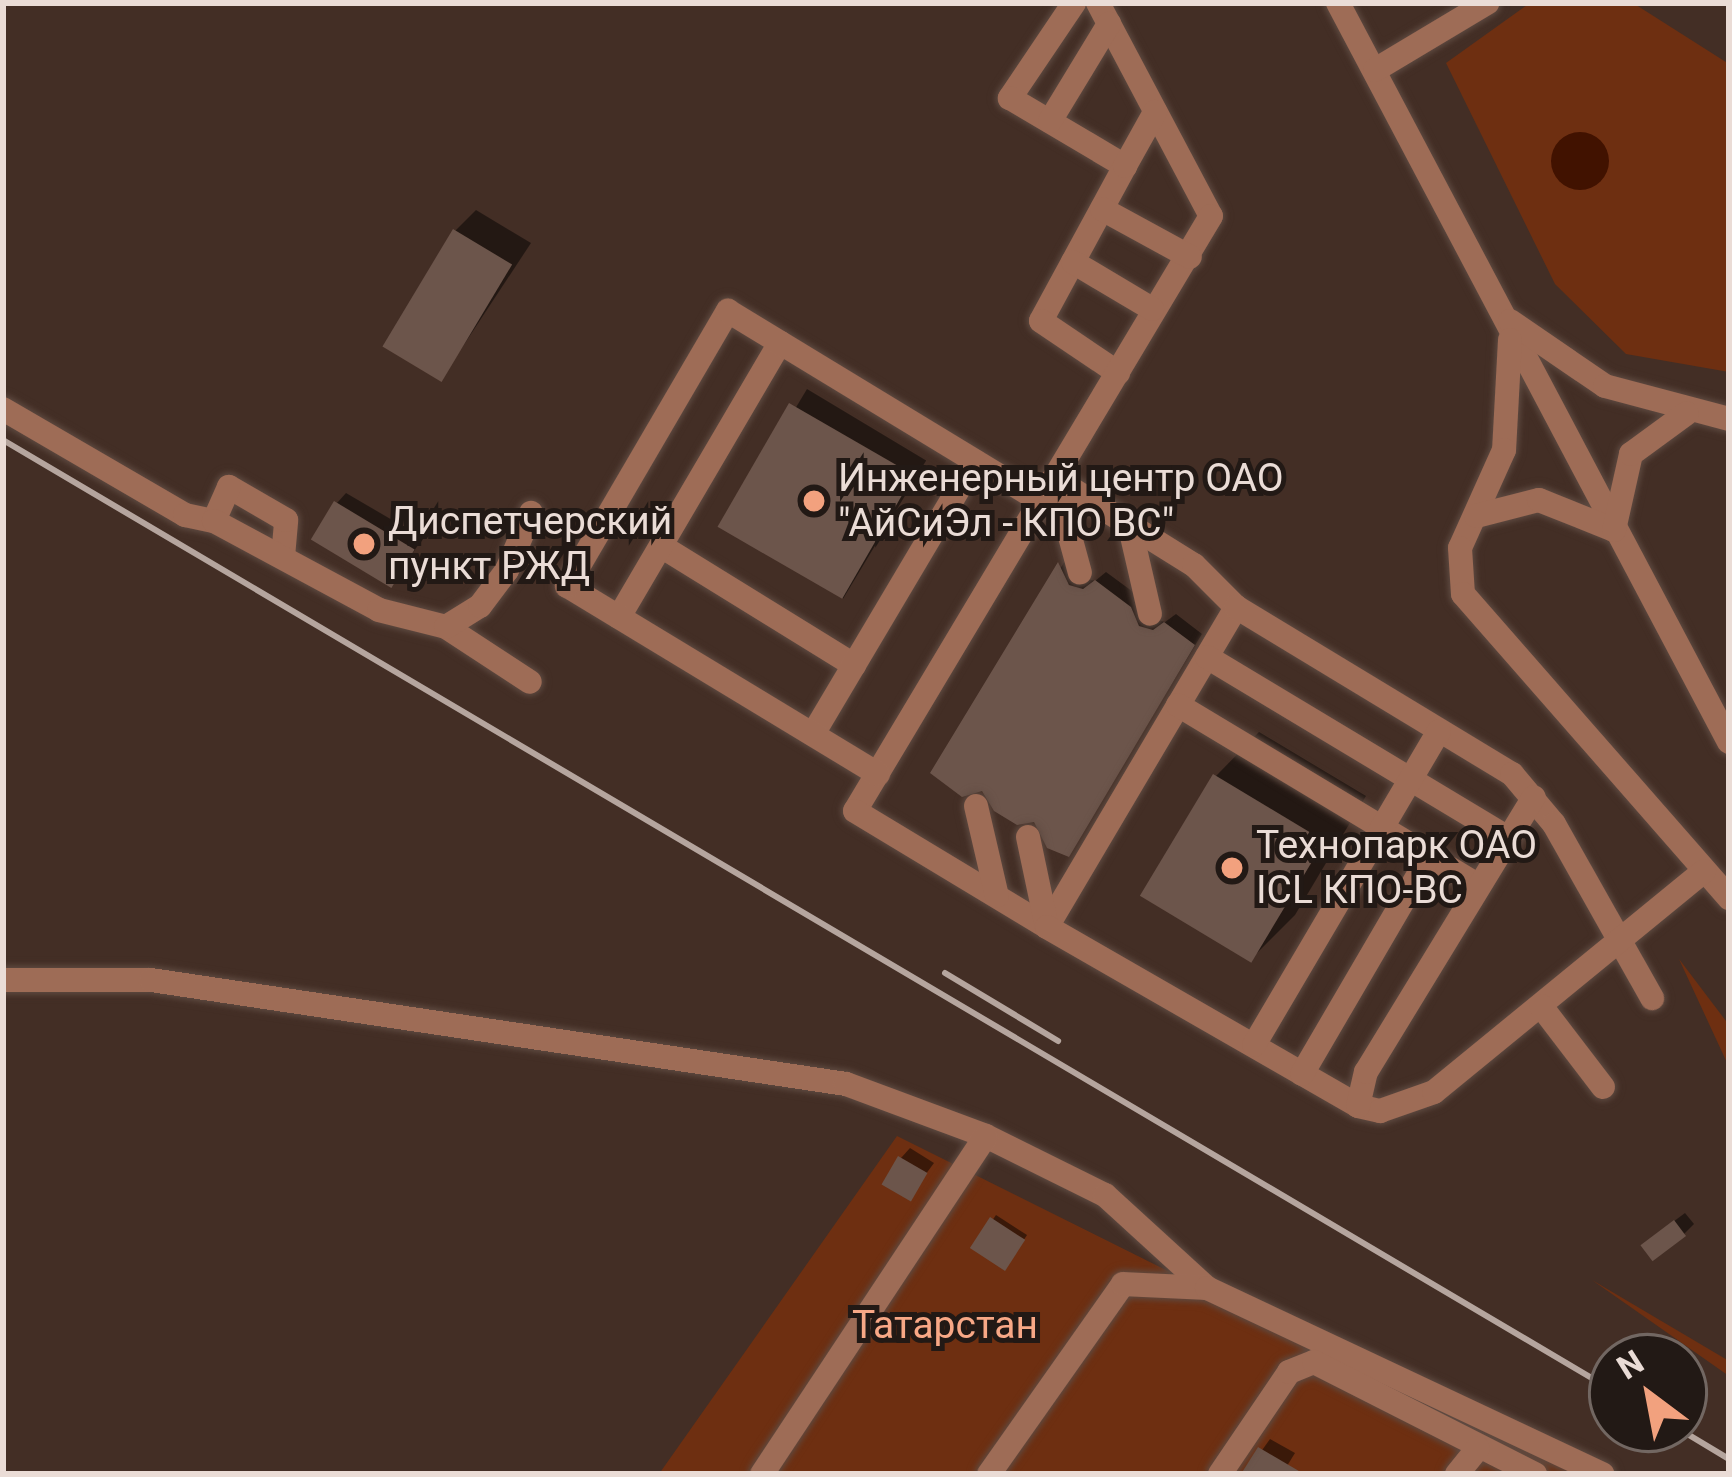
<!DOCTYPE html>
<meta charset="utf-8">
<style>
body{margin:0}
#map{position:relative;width:1732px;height:1477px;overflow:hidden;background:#432e25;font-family:Roboto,sans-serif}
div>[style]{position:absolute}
.green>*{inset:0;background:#6e2f11}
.water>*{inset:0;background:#411200}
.round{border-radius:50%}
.shadow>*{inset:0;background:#0007;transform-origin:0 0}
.building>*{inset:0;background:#6c554b;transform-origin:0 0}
.roads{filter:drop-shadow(0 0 3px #5e4a41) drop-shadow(0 0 3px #5e4a41)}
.minor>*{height:24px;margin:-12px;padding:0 12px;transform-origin:12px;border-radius:12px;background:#9e6c56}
.rail>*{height:6px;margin:-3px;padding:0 3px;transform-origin:3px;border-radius:3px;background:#b5a59e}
.dots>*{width:33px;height:33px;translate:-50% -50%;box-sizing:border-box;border:6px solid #221915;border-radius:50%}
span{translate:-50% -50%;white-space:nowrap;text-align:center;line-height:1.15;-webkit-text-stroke:10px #221915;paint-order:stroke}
.poi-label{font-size:39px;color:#eadcd6}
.left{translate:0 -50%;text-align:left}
.park-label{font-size:39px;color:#f8a886}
.frame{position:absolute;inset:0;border:6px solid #eadcd6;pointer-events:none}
.north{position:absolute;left:1588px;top:1333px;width:120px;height:120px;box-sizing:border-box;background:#221915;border:3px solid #726762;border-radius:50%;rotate:328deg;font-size:33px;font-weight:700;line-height:48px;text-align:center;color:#eadcd6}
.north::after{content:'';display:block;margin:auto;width:42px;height:54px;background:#f2a17e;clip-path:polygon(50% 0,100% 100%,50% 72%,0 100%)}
</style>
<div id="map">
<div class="green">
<div style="clip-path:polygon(1530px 3px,1633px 3px,1729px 64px,1729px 372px,1626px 354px,1555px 284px,1446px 63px)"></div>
<div style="clip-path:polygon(1679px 959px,1729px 1025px,1729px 1067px)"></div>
<div style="clip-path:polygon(897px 1136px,1190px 1282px,1580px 1474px,659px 1474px)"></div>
<div style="clip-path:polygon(1592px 1280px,1729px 1361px,1729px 1376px)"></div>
</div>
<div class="water">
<div class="round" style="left:1551px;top:132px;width:58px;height:58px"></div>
</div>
<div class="shadow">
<div style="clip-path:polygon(476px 210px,531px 243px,442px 378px,455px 231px)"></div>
<div style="left:807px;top:389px;width:139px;height:161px;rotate:31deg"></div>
<div style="clip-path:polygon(346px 493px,423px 538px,392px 583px,337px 503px)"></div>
<div style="clip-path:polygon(1068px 556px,1079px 577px,1095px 581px,1106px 572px,1140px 597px,1148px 617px,1165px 622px,1176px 614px,1202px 634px,1069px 853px,1036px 818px,983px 787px,934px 772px)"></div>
<div style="clip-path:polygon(1259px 732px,1366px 796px,1295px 915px,1251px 959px,1216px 776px)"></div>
<div style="clip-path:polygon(910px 1148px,934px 1163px,908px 1198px,901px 1158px)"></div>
<div style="clip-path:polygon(1685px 1213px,1694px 1224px,1684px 1234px,1654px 1236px)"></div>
<div style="clip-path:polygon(996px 1215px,1027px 1235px,1009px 1263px,974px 1247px)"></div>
<div style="clip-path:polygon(1270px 1439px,1295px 1453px,1282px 1474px,1245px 1474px)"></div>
</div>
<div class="building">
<div style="left:453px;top:229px;width:69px;height:137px;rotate:31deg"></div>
<div style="left:789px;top:403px;width:144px;height:143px;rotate:30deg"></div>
<div style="left:334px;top:501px;width:94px;height:45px;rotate:31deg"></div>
<div style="clip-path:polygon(1058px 562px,1069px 585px,1083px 589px,1095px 580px,1131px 607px,1139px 626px,1153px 630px,1164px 622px,1195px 645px,1069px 857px,1047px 848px,1034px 822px,1017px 825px,994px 811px,982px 791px,962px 797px,930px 773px)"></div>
<div style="left:1213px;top:774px;width:130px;height:142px;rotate:31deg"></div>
<div style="left:898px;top:1156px;width:34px;height:33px;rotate:30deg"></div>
<div style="left:990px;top:1217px;width:42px;height:37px;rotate:33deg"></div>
<div style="left:1674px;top:1220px;width:20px;height:42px;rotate:53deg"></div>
<div style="clip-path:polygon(1258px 1447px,1304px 1474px,1241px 1474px)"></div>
</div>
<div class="roads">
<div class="minor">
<div style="left:1074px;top:3px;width:115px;rotate:124deg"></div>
<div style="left:1010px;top:98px;width:134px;rotate:30.6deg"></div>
<div style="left:1125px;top:166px;width:176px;rotate:118.5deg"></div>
<div style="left:1041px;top:321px;width:93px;rotate:34deg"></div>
<div style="left:1098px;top:3px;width:241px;rotate:62.1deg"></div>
<div style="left:1211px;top:216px;width:693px;rotate:120.89deg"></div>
<div style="left:855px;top:811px;width:224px;rotate:31.1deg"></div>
<div style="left:1047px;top:927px;width:372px;rotate:-59.4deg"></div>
<div style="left:1338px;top:3px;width:836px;rotate:62.12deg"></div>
<div style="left:1375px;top:70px;width:131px;rotate:-30.9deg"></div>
<div style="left:1050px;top:121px;width:114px;rotate:-58.7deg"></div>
<div style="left:1125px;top:166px;width:62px;rotate:-60.9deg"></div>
<div style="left:1102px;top:209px;width:100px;rotate:28.6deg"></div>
<div style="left:1073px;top:262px;width:92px;rotate:30.7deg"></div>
<div style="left:1510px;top:321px;width:115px;rotate:34.4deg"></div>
<div style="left:1605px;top:386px;width:128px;rotate:14.9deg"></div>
<div style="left:1510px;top:340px;width:110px;rotate:93.1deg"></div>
<div style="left:1504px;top:450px;width:107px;rotate:114.2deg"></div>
<div style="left:1460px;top:548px;width:46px;rotate:86.3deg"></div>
<div style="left:1463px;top:594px;width:404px;rotate:48.8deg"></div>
<div style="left:3px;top:409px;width:211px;rotate:30.2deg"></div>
<div style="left:185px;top:515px;width:30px;rotate:12deg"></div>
<div style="left:1054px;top:478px;width:165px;rotate:31.9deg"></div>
<div style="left:1194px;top:565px;width:59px;rotate:45deg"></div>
<div style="left:1236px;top:607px;width:323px;rotate:31.2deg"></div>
<div style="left:1512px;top:774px;width:65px;rotate:50deg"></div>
<div style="left:1554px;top:824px;width:200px;rotate:60.6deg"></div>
<div style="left:1054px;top:478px;width:98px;rotate:74.7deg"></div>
<div style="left:1476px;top:516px;width:65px;rotate:-14.3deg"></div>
<div style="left:1539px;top:500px;width:81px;rotate:21.8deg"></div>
<div style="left:1129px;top:523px;width:93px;rotate:77deg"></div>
<div style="left:1614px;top:530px;width:78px;rotate:-77.4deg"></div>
<div style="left:1631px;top:454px;width:69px;rotate:-36.2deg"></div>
<div style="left:661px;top:546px;width:227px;rotate:31.7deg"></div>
<div style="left:283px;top:557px;width:37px;rotate:-85deg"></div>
<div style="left:286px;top:520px;width:66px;rotate:-149.9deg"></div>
<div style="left:229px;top:487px;width:37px;rotate:114deg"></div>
<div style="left:214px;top:521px;width:187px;rotate:28.3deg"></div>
<div style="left:379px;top:610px;width:69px;rotate:14.2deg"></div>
<div style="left:446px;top:627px;width:100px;rotate:33.2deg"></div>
<div style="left:619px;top:617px;width:318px;rotate:-59.6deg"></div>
<div style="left:446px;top:627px;width:40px;rotate:-32deg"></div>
<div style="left:480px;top:606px;width:45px;rotate:-53.1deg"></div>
<div style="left:507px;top:570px;width:62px;rotate:-67.2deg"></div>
<div style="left:1207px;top:657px;width:348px;rotate:31deg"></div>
<div style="left:1178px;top:705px;width:348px;rotate:31deg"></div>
<div style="left:813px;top:734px;width:317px;rotate:-59.3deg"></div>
<div style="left:878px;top:774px;width:363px;rotate:-148.8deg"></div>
<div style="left:567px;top:586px;width:319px;rotate:-59.7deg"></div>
<div style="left:728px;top:311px;width:365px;rotate:31.3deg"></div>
<div style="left:976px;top:806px;width:92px;rotate:76.9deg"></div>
<div style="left:1028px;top:837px;width:92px;rotate:78.1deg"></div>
<div style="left:1047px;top:927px;width:359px;rotate:29.9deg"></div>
<div style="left:1358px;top:1106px;width:23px;rotate:13deg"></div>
<div style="left:1380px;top:1111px;width:57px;rotate:-19.4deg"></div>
<div style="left:1434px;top:1092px;width:349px;rotate:-39.3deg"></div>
<div style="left:3px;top:980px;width:148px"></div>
<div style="left:151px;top:980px;width:703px;rotate:8.51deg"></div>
<div style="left:846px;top:1084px;width:149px;rotate:20.4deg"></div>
<div style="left:986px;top:1136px;width:133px;rotate:26.4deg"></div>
<div style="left:1105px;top:1195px;width:138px;rotate:42.4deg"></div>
<div style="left:1541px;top:1006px;width:102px;rotate:52.6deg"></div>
<div style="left:1254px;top:1045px;width:364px;rotate:-59.5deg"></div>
<div style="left:1302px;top:1074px;width:251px;rotate:-59.7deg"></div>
<div style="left:1358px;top:1106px;width:35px;rotate:-77deg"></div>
<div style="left:1366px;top:1072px;width:322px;rotate:-58.6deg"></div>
<div style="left:762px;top:1474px;width:405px;rotate:-56.5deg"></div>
<div style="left:989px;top:1474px;width:232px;rotate:-54.8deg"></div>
<div style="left:1123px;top:1284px;width:84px;rotate:2.7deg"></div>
<div style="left:1207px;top:1288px;width:437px;rotate:25.2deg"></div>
<div style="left:1220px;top:1474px;width:123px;rotate:-55.9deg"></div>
<div style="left:1289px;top:1372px;width:27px;rotate:-22deg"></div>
<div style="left:1314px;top:1362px;width:248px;rotate:26.9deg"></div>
<div style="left:1457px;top:1474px;width:33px;rotate:-51deg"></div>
</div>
</div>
<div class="rail">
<div style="left:3px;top:440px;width:1869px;rotate:30.56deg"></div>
<div style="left:945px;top:973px;width:132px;rotate:31deg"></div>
<div style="left:1679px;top:1429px;width:58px;rotate:31deg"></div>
</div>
<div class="dots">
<div style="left:814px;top:501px;background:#f2a17e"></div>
<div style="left:364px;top:544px;background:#f2a17e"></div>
<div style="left:1232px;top:868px;background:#f2a17e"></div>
</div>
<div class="poi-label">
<span class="left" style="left:838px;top:501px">Инженерный центр ОАО<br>"АйСиЭл - КПО ВС"</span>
<span class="left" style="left:388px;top:544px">Диспетчерский<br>пункт РЖД</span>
<span class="left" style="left:1256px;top:868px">Технопарк OAO<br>ICL КПО-ВС</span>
</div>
<div class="park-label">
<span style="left:945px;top:1325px">Татарстан</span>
</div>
<div class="frame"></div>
<div class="north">N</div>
</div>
